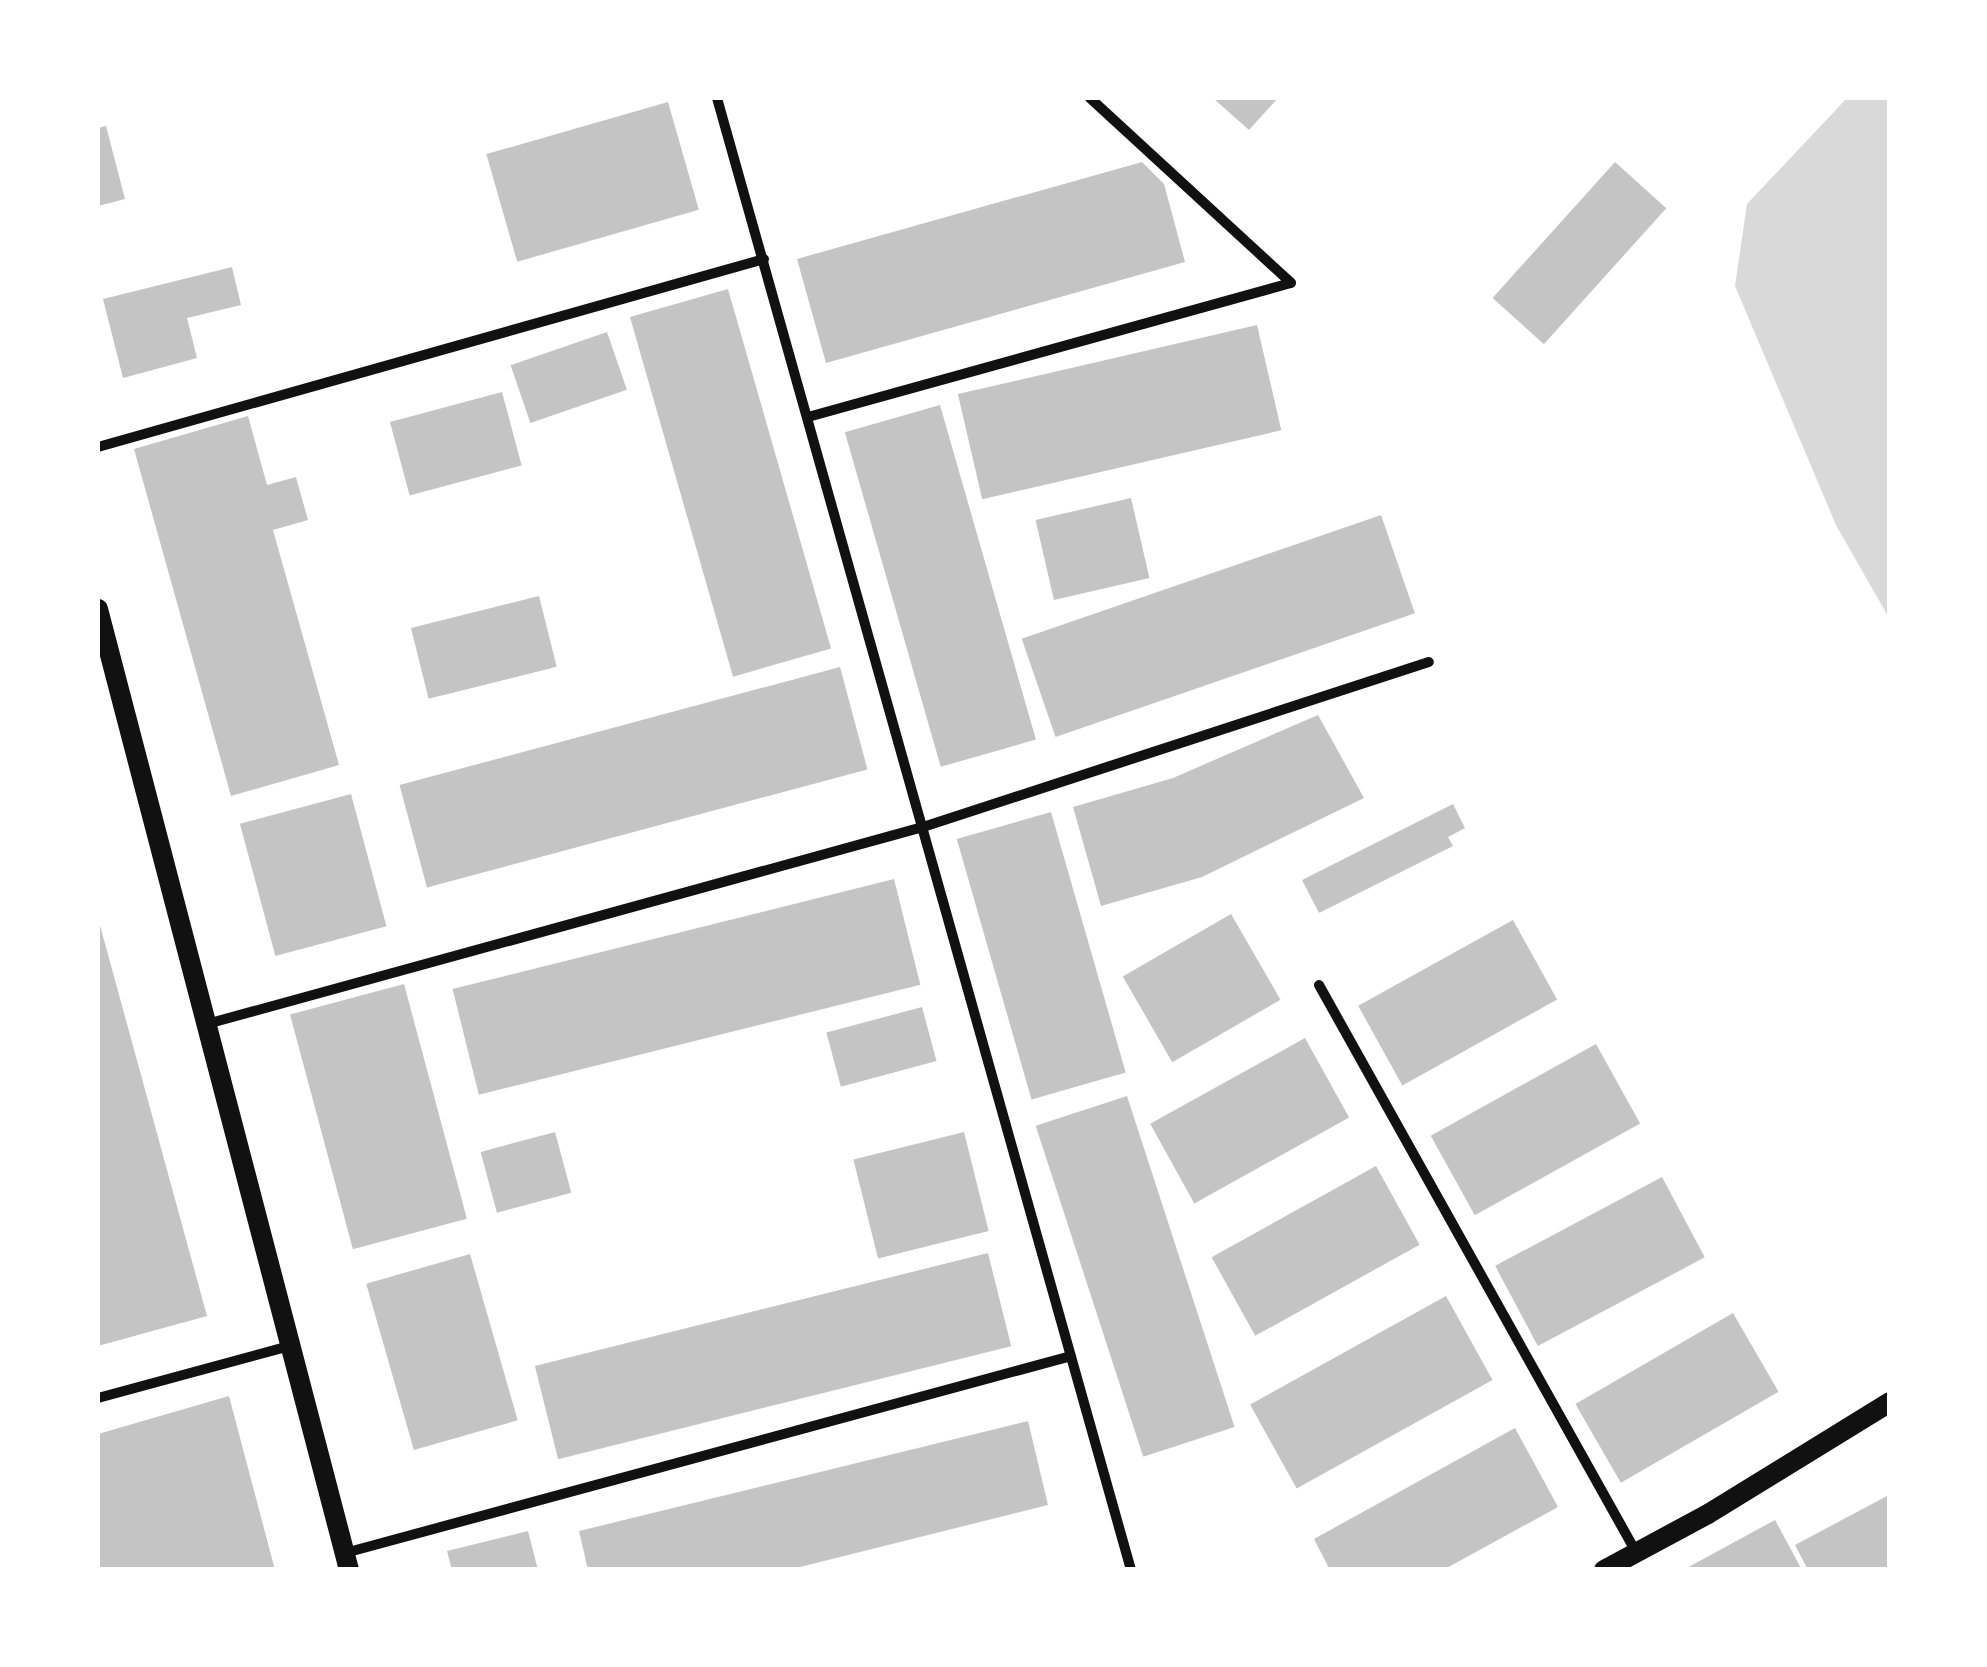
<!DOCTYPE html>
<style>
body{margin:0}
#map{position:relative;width:1987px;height:1667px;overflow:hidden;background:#fff;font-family:"PT Sans Narrow",sans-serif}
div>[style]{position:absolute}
.water>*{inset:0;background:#d9d9d9}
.building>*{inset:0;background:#c4c4c4;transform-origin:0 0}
.minor>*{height:10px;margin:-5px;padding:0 5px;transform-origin:5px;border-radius:5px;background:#111}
.secondary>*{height:20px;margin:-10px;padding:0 10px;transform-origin:10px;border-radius:10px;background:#111}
span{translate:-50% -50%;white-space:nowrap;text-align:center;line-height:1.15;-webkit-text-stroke:8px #fff;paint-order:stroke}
.frame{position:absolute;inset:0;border:100px solid #fff;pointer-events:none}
</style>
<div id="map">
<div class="water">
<div style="clip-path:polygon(1847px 98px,1889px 98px,1889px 618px,1836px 525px,1735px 286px,1747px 204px)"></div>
</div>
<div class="building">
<div style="clip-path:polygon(1213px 98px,1278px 98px,1249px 130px)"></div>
<div style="left:668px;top:102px;width:112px;height:189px;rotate:74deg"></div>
<div style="clip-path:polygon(106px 126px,125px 199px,98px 206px,98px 128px)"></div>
<div style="clip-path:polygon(1142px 162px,1164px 184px,1185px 262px,826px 363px,797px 259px)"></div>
<div style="left:1615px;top:162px;width:69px;height:183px;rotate:42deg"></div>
<div style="clip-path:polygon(232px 267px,241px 305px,187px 318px,197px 358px,123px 378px,103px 299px)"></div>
<div style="left:728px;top:289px;width:374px;height:102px;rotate:74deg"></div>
<div style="left:1257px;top:325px;width:108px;height:307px;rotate:77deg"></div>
<div style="left:607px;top:332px;width:61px;height:102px;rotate:71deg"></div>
<div style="left:502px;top:392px;width:76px;height:116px;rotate:75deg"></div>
<div style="left:940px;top:405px;width:348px;height:99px;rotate:74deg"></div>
<div style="clip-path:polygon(248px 416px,267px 485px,296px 477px,308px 520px,273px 530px,339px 765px,231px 796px,134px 449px)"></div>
<div style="left:1131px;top:498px;width:82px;height:98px;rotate:77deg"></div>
<div style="left:1381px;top:515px;width:104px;height:380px;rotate:71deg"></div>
<div style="left:539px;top:596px;width:73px;height:132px;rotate:76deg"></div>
<div style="left:840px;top:667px;width:106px;height:456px;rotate:75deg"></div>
<div style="clip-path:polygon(1318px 715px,1364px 798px,1202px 877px,1101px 906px,1073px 807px,1173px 778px)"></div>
<div style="left:351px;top:794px;width:137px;height:115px;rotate:75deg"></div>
<div style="clip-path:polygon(1453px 804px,1465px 828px,1448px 837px,1453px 846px,1319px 913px,1302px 880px)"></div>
<div style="left:1051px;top:812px;width:271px;height:98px;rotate:74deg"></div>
<div style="left:894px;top:879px;width:109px;height:455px;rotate:76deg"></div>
<div style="left:1231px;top:914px;width:99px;height:125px;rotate:60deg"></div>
<div style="clip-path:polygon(98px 918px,207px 1316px,98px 1346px)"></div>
<div style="left:1513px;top:920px;width:91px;height:177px;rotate:61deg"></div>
<div style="left:404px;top:984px;width:243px;height:118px;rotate:75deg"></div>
<div style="left:922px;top:1007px;width:56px;height:99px;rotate:75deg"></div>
<div style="left:1305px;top:1038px;width:91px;height:177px;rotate:61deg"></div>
<div style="left:1596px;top:1044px;width:91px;height:189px;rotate:61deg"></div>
<div style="left:1127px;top:1096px;width:348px;height:96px;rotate:72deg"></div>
<div style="left:555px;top:1132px;width:63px;height:77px;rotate:75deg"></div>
<div style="left:964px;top:1132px;width:102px;height:114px;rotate:76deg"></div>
<div style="left:1376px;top:1166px;width:90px;height:188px;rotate:61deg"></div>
<div style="left:1662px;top:1177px;width:91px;height:189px;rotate:62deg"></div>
<div style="left:988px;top:1253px;width:96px;height:467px;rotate:76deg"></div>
<div style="left:470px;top:1254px;width:173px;height:108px;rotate:74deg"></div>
<div style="left:1446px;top:1296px;width:96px;height:224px;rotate:61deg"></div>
<div style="left:1733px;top:1313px;width:91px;height:182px;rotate:60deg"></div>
<div style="clip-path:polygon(229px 1396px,275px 1570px,98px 1570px,98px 1434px)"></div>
<div style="clip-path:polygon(1028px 1421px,1048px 1505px,788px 1570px,588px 1570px,579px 1531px)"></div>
<div style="clip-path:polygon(1515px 1428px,1558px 1507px,1443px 1570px,1330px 1570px,1314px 1539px)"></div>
<div style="clip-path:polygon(1887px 1496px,1890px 1570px,1808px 1570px,1795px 1545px)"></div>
<div style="clip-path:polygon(1775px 1520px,1802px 1570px,1683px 1570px)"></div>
<div style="clip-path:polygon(528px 1531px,538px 1570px,452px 1570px,447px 1551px)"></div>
</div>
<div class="minor">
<div style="left:717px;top:98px;width:1529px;rotate:74.29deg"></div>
<div style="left:1090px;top:98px;width:273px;rotate:42.6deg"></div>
<div style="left:808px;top:417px;width:501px;rotate:-15.51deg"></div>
<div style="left:98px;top:447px;width:692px;rotate:-15.76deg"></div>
<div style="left:1319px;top:985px;width:650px;rotate:60.79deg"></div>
<div style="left:207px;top:1024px;width:743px;rotate:-15.38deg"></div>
<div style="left:923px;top:827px;width:532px;rotate:-18.06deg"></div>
<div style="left:98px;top:1398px;width:198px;rotate:-15.2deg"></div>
<div style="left:345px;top:1553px;width:752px;rotate:-15.18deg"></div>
</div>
<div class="secondary">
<div style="left:98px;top:609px;width:993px;rotate:75.36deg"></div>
<div style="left:1604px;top:1570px;width:118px;rotate:-28.3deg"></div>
<div style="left:1708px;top:1514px;width:214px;rotate:-31.6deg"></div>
</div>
<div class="frame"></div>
</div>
